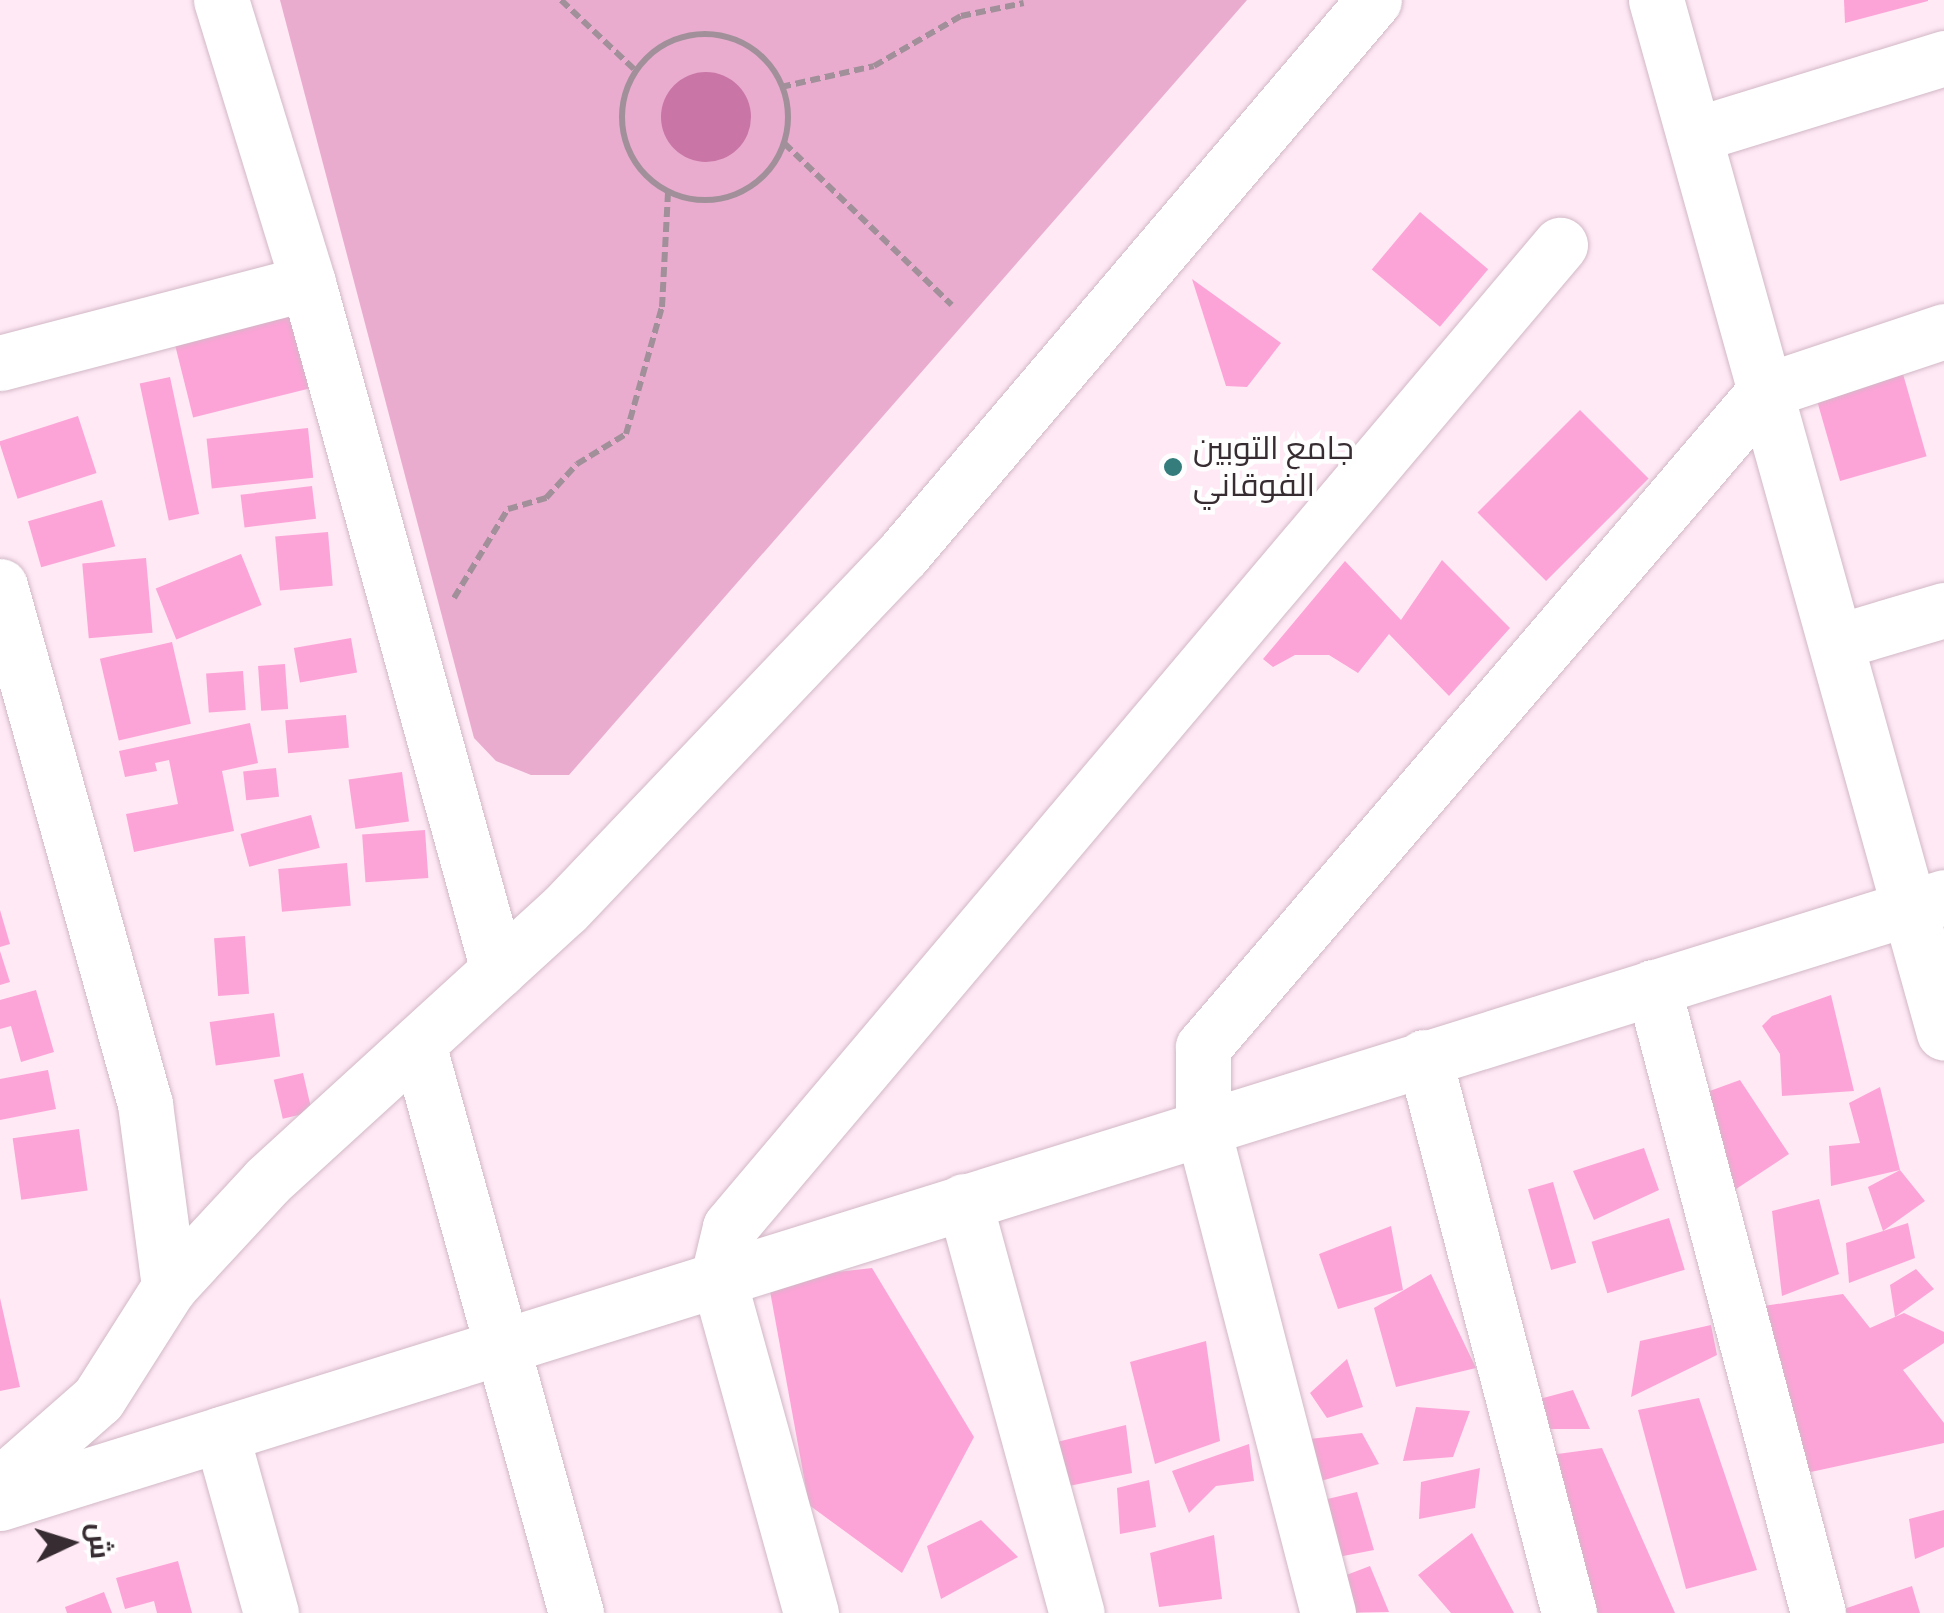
<!DOCTYPE html>
<meta charset="utf-8">
<style>
body{margin:0}
#map{position:relative;width:1944px;height:1613px;overflow:hidden;background:#ffe9f5;font-family:Cabin,Cairo,sans-serif}
div>[style]{position:absolute}
.green>*{inset:0;background:#e9acce}
.water>*{inset:0;background:#c976a7}
.round{border-radius:50%}
.building>*{inset:0;background:#fca4d7;transform-origin:0 0}
.path>*{height:6px;margin-top:-3px;transform-origin:0;background:repeating-linear-gradient(90deg,#a19099 0 10px,transparent 0 15px)}
.path>.ring{margin:-3px;padding:0;box-sizing:content-box;background:none;border:6px solid #a19099;border-radius:50%}
.roads{filter:drop-shadow(0 0 2px #d2b8c6) drop-shadow(0 0 2px #d2b8c6)}
.street>*{height:55px;margin:-27.5px;padding:0 27.5px;transform-origin:27.5px;border-radius:27.5px;background:#fff}
.secondary>*{height:55px;margin:-27.5px;padding:0 27.5px;transform-origin:27.5px;border-radius:27.5px;background:#fff}
.dots>*{width:28px;height:28px;translate:-50% -50%;box-sizing:border-box;border:5px solid #fefefe;border-radius:50%}
span{translate:-50% -50%;white-space:nowrap;text-align:center;line-height:1.15;-webkit-text-stroke:9px #fefefe;paint-order:stroke}
.poi-label{font-size:32px;color:#362c31}
.left{translate:0 -50%;text-align:left}
.north{position:absolute;left:20px;top:1493px;width:100px;height:100px;-webkit-text-stroke:8px #fefefe;paint-order:stroke;rotate:86deg;font-size:28px;font-weight:700;line-height:40px;text-align:center;color:#362c31}
.north::after{content:'';display:block;margin:auto;width:35px;height:45px;background:#362c31;clip-path:polygon(50% 0,100% 100%,50% 72%,0 100%)}
</style>
<div id="map">
<div class="green">
<div style="clip-path:polygon(280px 0,1247px 0,569px 775px,531px 775px,496px 761px,474px 738px)"></div>
</div>
<div class="water">
<div class="round" style="left:661px;top:72px;width:90px;height:90px"></div>
</div>
<div class="building">
<div style="clip-path:polygon(1844px 0,1928px 0,1928px 1px,1845px 23px)"></div>
<div style="left:1420px;top:212px;width:89px;height:75px;rotate:40deg"></div>
<div style="clip-path:polygon(1192px 279px,1281px 343px,1247px 387px,1226px 386px)"></div>
<div style="left:298px;top:313px;width:76px;height:127px;rotate:76deg"></div>
<div style="left:1899px;top:360px;width:100px;height:90px;rotate:74deg"></div>
<div style="left:170px;top:377px;width:140px;height:31px;rotate:78deg"></div>
<div style="left:1580px;top:410px;width:97px;height:145px;rotate:45deg"></div>
<div style="left:78px;top:416px;width:60px;height:83px;rotate:72deg"></div>
<div style="left:308px;top:428px;width:50px;height:102px;rotate:84deg"></div>
<div style="left:312px;top:486px;width:33px;height:72px;rotate:83deg"></div>
<div style="left:102px;top:500px;width:48px;height:77px;rotate:74deg"></div>
<div style="left:328px;top:532px;width:54px;height:53px;rotate:85deg"></div>
<div style="left:241px;top:554px;width:55px;height:92px;rotate:68deg"></div>
<div style="left:146px;top:558px;width:75px;height:64px;rotate:85deg"></div>
<div style="clip-path:polygon(1442px 560px,1510px 628px,1449px 696px,1389px 634px,1358px 673px,1329px 655px,1295px 655px,1273px 667px,1263px 659px,1345px 561px,1401px 620px)"></div>
<div style="left:351px;top:638px;width:35px;height:58px;rotate:80deg"></div>
<div style="left:172px;top:642px;width:84px;height:74px;rotate:77deg"></div>
<div style="left:285px;top:664px;width:45px;height:27px;rotate:86deg"></div>
<div style="left:243px;top:671px;width:39px;height:37px;rotate:86deg"></div>
<div style="left:346px;top:715px;width:33px;height:61px;rotate:85deg"></div>
<div style="clip-path:polygon(250px 723px,258px 763px,222px 771px,234px 831px,134px 852px,126px 814px,178px 804px,169px 760px,155px 763px,157px 771px,125px 777px,119px 751px)"></div>
<div style="left:276px;top:768px;width:29px;height:33px;rotate:84deg"></div>
<div style="left:402px;top:772px;width:50px;height:54px;rotate:82deg"></div>
<div style="left:311px;top:815px;width:34px;height:73px;rotate:75deg"></div>
<div style="left:425px;top:830px;width:48px;height:63px;rotate:86deg"></div>
<div style="left:347px;top:863px;width:43px;height:69px;rotate:85deg"></div>
<div style="clip-path:polygon(0 910px,10px 944px,0 947px)"></div>
<div style="left:245px;top:936px;width:58px;height:31px;rotate:86deg"></div>
<div style="clip-path:polygon(0 951px,10px 982px,0 985px)"></div>
<div style="clip-path:polygon(36px 990px,54px 1052px,21px 1062px,11px 1026px,0 1029px,0 1000px)"></div>
<div style="clip-path:polygon(1831px 995px,1854px 1091px,1782px 1096px,1780px 1054px,1762px 1026px,1772px 1016px)"></div>
<div style="left:274px;top:1013px;width:44px;height:65px;rotate:82deg"></div>
<div style="clip-path:polygon(48px 1070px,56px 1109px,0 1120px,0 1079px)"></div>
<div style="left:303px;top:1073px;width:40px;height:30px;rotate:77deg"></div>
<div style="clip-path:polygon(1740px 1080px,1789px 1154px,1730px 1193px,1696px 1096px)"></div>
<div style="clip-path:polygon(1880px 1087px,1900px 1170px,1831px 1186px,1829px 1146px,1860px 1143px,1849px 1103px)"></div>
<div style="left:79px;top:1129px;width:62px;height:67px;rotate:82deg"></div>
<div style="clip-path:polygon(1644px 1148px,1659px 1190px,1594px 1220px,1573px 1171px)"></div>
<div style="clip-path:polygon(1900px 1170px,1925px 1201px,1883px 1231px,1868px 1187px)"></div>
<div style="left:1553px;top:1182px;width:84px;height:26px;rotate:74deg"></div>
<div style="clip-path:polygon(1819px 1199px,1839px 1274px,1782px 1296px,1772px 1211px)"></div>
<div style="left:1669px;top:1218px;width:54px;height:81px;rotate:73deg"></div>
<div style="clip-path:polygon(1908px 1223px,1915px 1258px,1849px 1283px,1846px 1243px)"></div>
<div style="clip-path:polygon(1391px 1226px,1403px 1290px,1338px 1309px,1319px 1254px)"></div>
<div style="clip-path:polygon(872px 1268px,974px 1437px,902px 1573px,809px 1505px,768px 1280px)"></div>
<div style="clip-path:polygon(1916px 1269px,1934px 1289px,1895px 1317px,1890px 1285px)"></div>
<div style="clip-path:polygon(1431px 1274px,1476px 1368px,1396px 1387px,1374px 1308px)"></div>
<div style="clip-path:polygon(1843px 1294px,1870px 1328px,1904px 1313px,1944px 1332px,1944px 1343px,1903px 1370px,1944px 1423px,1944px 1443px,1797px 1475px,1751px 1308px)"></div>
<div style="clip-path:polygon(0 1298px,20px 1387px,0 1391px)"></div>
<div style="clip-path:polygon(1711px 1325px,1717px 1355px,1631px 1397px,1640px 1341px)"></div>
<div style="clip-path:polygon(1206px 1341px,1220px 1441px,1155px 1464px,1130px 1362px)"></div>
<div style="clip-path:polygon(1347px 1359px,1363px 1407px,1327px 1418px,1310px 1393px)"></div>
<div style="clip-path:polygon(1573px 1390px,1590px 1429px,1546px 1429px,1532px 1401px)"></div>
<div style="clip-path:polygon(1699px 1398px,1757px 1570px,1686px 1589px,1638px 1410px)"></div>
<div style="clip-path:polygon(1416px 1407px,1470px 1411px,1453px 1457px,1403px 1461px)"></div>
<div style="clip-path:polygon(1126px 1425px,1132px 1473px,1069px 1486px,1057px 1442px)"></div>
<div style="clip-path:polygon(1362px 1433px,1379px 1464px,1304px 1486px,1292px 1441px)"></div>
<div style="clip-path:polygon(1249px 1444px,1254px 1481px,1216px 1486px,1189px 1513px,1172px 1471px)"></div>
<div style="clip-path:polygon(1602px 1448px,1675px 1613px,1591px 1613px,1550px 1455px)"></div>
<div style="clip-path:polygon(1480px 1468px,1475px 1508px,1419px 1519px,1421px 1482px)"></div>
<div style="clip-path:polygon(1149px 1480px,1156px 1527px,1120px 1534px,1117px 1488px)"></div>
<div style="clip-path:polygon(1357px 1492px,1374px 1550px,1338px 1557px,1319px 1501px)"></div>
<div style="clip-path:polygon(1944px 1510px,1944px 1547px,1915px 1559px,1909px 1519px)"></div>
<div style="clip-path:polygon(981px 1520px,1018px 1557px,941px 1599px,927px 1546px)"></div>
<div style="clip-path:polygon(1472px 1533px,1514px 1613px,1451px 1613px,1418px 1575px)"></div>
<div style="clip-path:polygon(1214px 1535px,1222px 1599px,1159px 1607px,1150px 1553px)"></div>
<div style="clip-path:polygon(178px 1561px,192px 1613px,157px 1613px,154px 1601px,125px 1609px,116px 1578px)"></div>
<div style="clip-path:polygon(1370px 1566px,1389px 1612px,1336px 1613px,1328px 1582px)"></div>
<div style="clip-path:polygon(1912px 1586px,1920px 1613px,1835px 1613px,1835px 1612px)"></div>
<div style="clip-path:polygon(104px 1592px,112px 1613px,67px 1613px,65px 1607px)"></div>
</div>
<div class="path">
<div style="left:561px;top:0;width:102px;rotate:43.4deg"></div>
<div class="ring" style="left:622px;top:34px;width:160px;height:160px"></div>
<div style="left:781px;top:87px;width:95px;rotate:-12.7deg"></div>
<div style="left:874px;top:66px;width:100px;rotate:-29.9deg"></div>
<div style="left:961px;top:16px;width:64px;rotate:-11.7deg"></div>
<div style="left:784px;top:143px;width:233px;rotate:44deg"></div>
<div style="left:454px;top:598px;width:104px;rotate:-58.8deg"></div>
<div style="left:508px;top:509px;width:40px;rotate:-16deg"></div>
<div style="left:546px;top:498px;width:46px;rotate:-47.6deg"></div>
<div style="left:577px;top:464px;width:57px;rotate:-31.5deg"></div>
<div style="left:626px;top:434px;width:132px;rotate:-74.2deg"></div>
<div style="left:662px;top:307px;width:115px;rotate:-87deg"></div>
</div>
<div class="roads">
<div class="street">
<div style="left:221px;top:0;width:296px;rotate:72.9deg"></div>
<div style="left:308px;top:283px;width:713px;rotate:74.54deg"></div>
<div style="left:1656px;top:0;width:1072px;rotate:74.42deg"></div>
<div style="left:1694px;top:135px;width:262px;rotate:-17.1deg"></div>
<div style="left:0;top:363px;width:318px;rotate:-14.6deg"></div>
<div style="left:0;top:586px;width:538px;rotate:74.36deg"></div>
<div style="left:145px;top:1104px;width:185px;rotate:82.5deg"></div>
<div style="left:1836px;top:642px;width:113px;rotate:-16.5deg"></div>
<div style="left:1653px;top:987px;width:647px;rotate:75.23deg"></div>
<div style="left:418px;top:1044px;width:591px;rotate:74.48deg"></div>
<div style="left:1424px;top:1057px;width:575px;rotate:75.38deg"></div>
<div style="left:964px;top:1201px;width:427px;rotate:74.7deg"></div>
<div style="left:221px;top:1434px;width:186px;rotate:74.4deg"></div>
<div style="left:0;top:1503px;width:2036px;rotate:-17.31deg"></div>
<div style="left:811px;top:1613px;width:349px;rotate:-105.5deg"></div>
<div style="left:718px;top:1277px;width:51px;rotate:-76.5deg"></div>
<div style="left:730px;top:1227px;width:1286px;rotate:-49.8deg"></div>
<div style="left:1328px;top:1613px;width:499px;rotate:-104.5deg"></div>
<div style="left:1203px;top:1130px;width:83px;rotate:-90deg"></div>
<div style="left:1203px;top:1047px;width:864px;rotate:-49.41deg"></div>
<div style="left:1765px;top:391px;width:189px;rotate:-18.5deg"></div>
</div>
<div class="secondary">
<div style="left:0;top:1485px;width:130px;rotate:-41.3deg"></div>
<div style="left:98px;top:1399px;width:133px;rotate:-57.6deg"></div>
<div style="left:169px;top:1287px;width:144px;rotate:-47.2deg"></div>
<div style="left:267px;top:1181px;width:403px;rotate:-42.4deg"></div>
<div style="left:565px;top:909px;width:490px;rotate:-46.4deg"></div>
<div style="left:903px;top:554px;width:727px;rotate:-49.63deg"></div>
</div>
</div>
<div class="dots">
<div style="left:1173px;top:467px;background:#347d7c"></div>
</div>
<div class="poi-label">
<span class="left" style="left:1193px;top:467px">جامع التوبين<br>الفوقاني</span>
</div>
<div class="north">ش</div>
</div>
